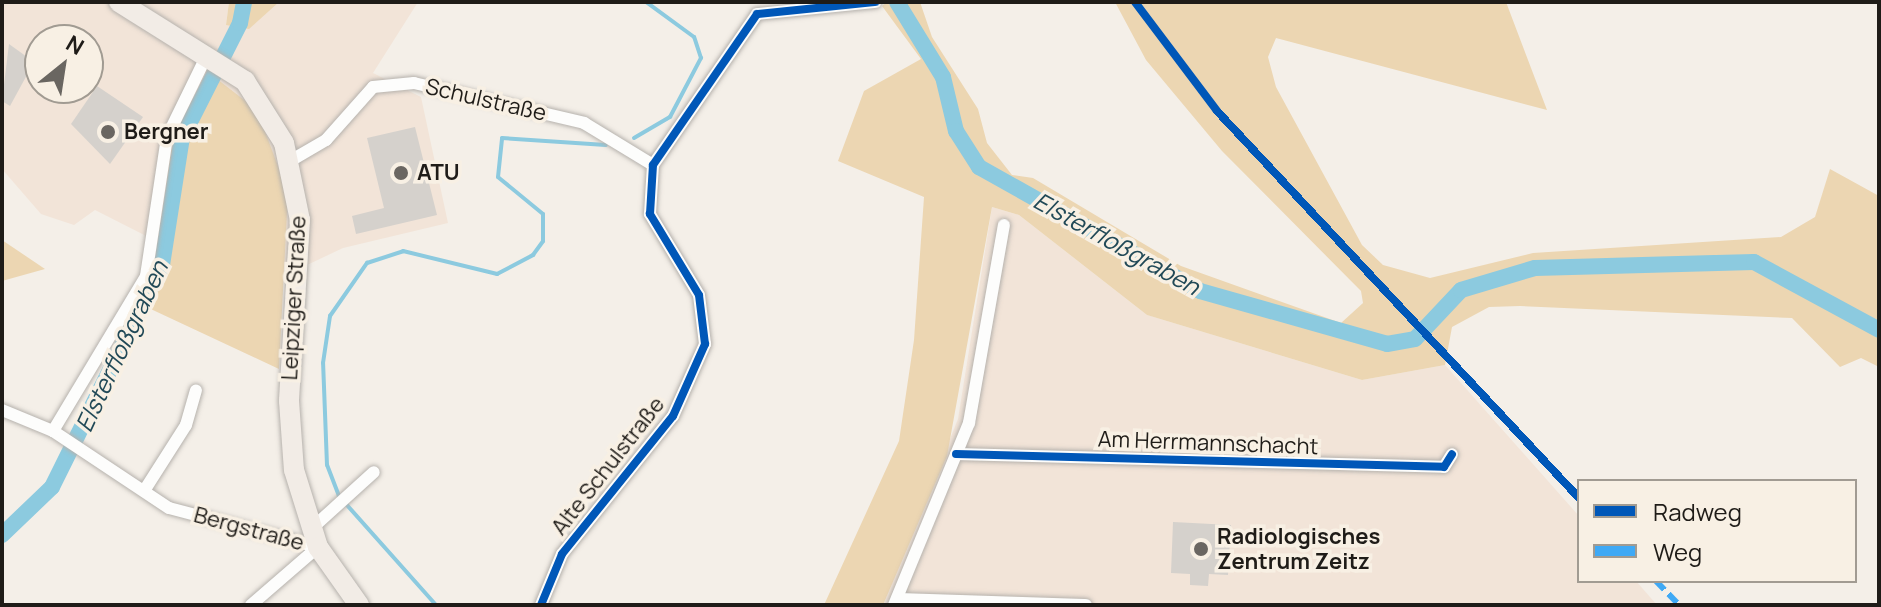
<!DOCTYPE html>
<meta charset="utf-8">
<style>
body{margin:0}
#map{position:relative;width:1881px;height:607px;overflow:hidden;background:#f4efe8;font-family:Manrope,sans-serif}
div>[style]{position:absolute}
.commercial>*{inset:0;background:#f2e4d8}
.green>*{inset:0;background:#ecd6b2}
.stream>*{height:4px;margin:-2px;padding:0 2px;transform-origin:2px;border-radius:2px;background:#8ccadf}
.canal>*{height:16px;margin:-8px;padding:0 8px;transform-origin:8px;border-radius:8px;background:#8ccadf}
.building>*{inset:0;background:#d5d1cc}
.roads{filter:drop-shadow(0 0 2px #b6b2ad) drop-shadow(0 0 2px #b6b2ad)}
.street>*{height:12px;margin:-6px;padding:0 6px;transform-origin:6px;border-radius:6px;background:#fdfdfc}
.primary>*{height:20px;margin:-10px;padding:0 10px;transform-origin:10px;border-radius:10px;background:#f2ece6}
.quiet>*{height:6px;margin-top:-3px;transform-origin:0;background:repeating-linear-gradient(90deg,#3fa9f5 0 12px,transparent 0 18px)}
.cycleway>*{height:8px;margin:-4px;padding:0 4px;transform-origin:4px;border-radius:4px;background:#0057b8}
.dots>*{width:22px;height:22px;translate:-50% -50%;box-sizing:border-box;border:4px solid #f8f0e4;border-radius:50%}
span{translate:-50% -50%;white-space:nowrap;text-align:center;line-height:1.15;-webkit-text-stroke:7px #f8f0e4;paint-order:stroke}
.street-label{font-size:22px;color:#1f1c18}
.poi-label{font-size:22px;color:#1f1c18;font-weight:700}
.left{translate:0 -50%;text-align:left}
.water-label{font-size:24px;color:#214957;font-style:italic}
.frame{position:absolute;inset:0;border:4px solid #1f1c18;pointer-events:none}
.legend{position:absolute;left:1577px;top:479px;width:280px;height:104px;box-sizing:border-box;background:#f8f0e4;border:2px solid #a19b92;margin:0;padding:10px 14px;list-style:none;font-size:24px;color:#1f1c18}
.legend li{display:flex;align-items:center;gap:16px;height:40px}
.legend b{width:40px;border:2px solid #a19b92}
.north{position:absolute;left:24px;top:24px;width:80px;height:80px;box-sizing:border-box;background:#f8f0e4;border:2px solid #a19b92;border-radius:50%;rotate:30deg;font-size:22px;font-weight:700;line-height:32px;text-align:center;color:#1f1c18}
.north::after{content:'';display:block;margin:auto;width:28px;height:36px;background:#6a6661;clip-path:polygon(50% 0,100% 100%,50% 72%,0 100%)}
</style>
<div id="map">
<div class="commercial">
<div style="clip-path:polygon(evenodd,2px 2px,229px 2px,226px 25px,279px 2px,418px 2px,373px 73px,421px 97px,448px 223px,343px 248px,288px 274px,171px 149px,160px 243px,95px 210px,74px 225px,41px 214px,2px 169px,2px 2px,40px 40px,88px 40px,88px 88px,40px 88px,40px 40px)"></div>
<div style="clip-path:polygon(992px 207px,1019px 215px,1147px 315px,1362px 380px,1445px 365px,1579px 516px,1579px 581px,1636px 581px,1657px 605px,883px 605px,958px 419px)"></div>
</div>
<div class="green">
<div style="clip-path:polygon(229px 2px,279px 2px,249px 29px,226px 25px)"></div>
<div style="clip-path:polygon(887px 2px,920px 2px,932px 37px,978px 109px,987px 143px,1012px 175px,1033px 178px,1181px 266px,1341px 323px,1363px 303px,1361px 291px,1222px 151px,1146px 60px,1115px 2px,1506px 2px,1547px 110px,1276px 38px,1268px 57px,1276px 87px,1362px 245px,1383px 265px,1430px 278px,1533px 253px,1781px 237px,1815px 217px,1830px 169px,1879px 196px,1879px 367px,1861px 358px,1840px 367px,1792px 318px,1520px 306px,1489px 307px,1452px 327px,1445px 365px,1362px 380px,1147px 315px,1019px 215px,992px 207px,947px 456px,883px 605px,824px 605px,899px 441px,914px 340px,924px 197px,838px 161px,864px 91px,921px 59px,882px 6px)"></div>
<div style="clip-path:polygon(208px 72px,257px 110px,288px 193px,279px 369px,140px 304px,156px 269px,171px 149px)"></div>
<div style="clip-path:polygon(2px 240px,45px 269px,2px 281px)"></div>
</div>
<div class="stream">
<div style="left:634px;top:138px;width:42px;rotate:-30.3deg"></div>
<div style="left:670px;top:117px;width:67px;rotate:-62.3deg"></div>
<div style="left:701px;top:58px;width:22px;rotate:-108deg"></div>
<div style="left:694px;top:37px;width:59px;rotate:-143.9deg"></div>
<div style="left:436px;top:605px;width:146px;rotate:-131.7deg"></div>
<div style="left:339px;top:496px;width:33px;rotate:-111deg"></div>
<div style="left:327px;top:465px;width:102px;rotate:-92.2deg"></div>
<div style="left:323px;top:363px;width:48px;rotate:-81.5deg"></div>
<div style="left:330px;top:316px;width:65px;rotate:-55.1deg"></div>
<div style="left:367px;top:263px;width:38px;rotate:-18deg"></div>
<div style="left:403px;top:251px;width:97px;rotate:13.7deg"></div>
<div style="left:497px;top:274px;width:41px;rotate:-27.8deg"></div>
<div style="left:533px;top:255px;width:17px;rotate:-54deg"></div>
<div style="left:543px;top:241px;width:27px;rotate:-90deg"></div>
<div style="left:543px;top:214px;width:58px;rotate:-140.6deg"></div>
<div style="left:498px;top:177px;width:39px;rotate:-84deg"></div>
<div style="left:502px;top:138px;width:104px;rotate:3.9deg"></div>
</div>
<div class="canal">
<div style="left:897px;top:2px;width:88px;rotate:58.5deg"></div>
<div style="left:943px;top:77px;width:56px;rotate:76.5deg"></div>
<div style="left:956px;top:131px;width:43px;rotate:57.4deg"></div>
<div style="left:979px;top:167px;width:253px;rotate:29.3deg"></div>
<div style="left:1200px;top:291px;width:194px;rotate:15.8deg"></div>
<div style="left:1387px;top:344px;width:28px;rotate:-10deg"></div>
<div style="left:1415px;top:339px;width:67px;rotate:-46.8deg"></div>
<div style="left:1461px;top:290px;width:77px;rotate:-16.6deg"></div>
<div style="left:1535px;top:268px;width:219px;rotate:-1.6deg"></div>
<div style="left:1754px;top:262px;width:142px;rotate:28.5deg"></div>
<div style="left:2px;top:535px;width:69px;rotate:-43.8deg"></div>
<div style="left:52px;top:487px;width:248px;rotate:-63.6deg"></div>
<div style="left:162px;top:265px;width:129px;rotate:-81.1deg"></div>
<div style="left:182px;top:138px;width:129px;rotate:-63.2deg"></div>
<div style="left:240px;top:23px;width:21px;rotate:-79deg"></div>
</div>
<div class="building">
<div style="clip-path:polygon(9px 44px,34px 62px,10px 106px,2px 101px)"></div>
<div style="clip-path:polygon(97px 86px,143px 117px,110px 164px,71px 124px)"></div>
<div style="clip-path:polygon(415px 127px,437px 215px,356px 234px,352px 216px,384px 208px,367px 138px)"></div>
<div style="clip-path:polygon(1173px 522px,1231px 525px,1228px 575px,1209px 574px,1208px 586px,1190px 585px,1190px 574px,1171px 573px)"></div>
</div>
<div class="roads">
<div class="street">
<div style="left:290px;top:161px;width:42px;rotate:-30.3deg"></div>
<div style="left:326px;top:140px;width:71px;rotate:-48.4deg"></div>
<div style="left:373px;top:87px;width:41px;rotate:-5.6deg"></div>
<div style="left:414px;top:83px;width:175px;rotate:13.2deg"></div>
<div style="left:584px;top:123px;width:81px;rotate:31.3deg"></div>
<div style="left:2px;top:410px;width:55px;rotate:22.4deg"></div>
<div style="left:53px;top:431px;width:139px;rotate:33.6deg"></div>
<div style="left:169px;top:508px;width:154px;rotate:14.7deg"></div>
<div style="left:53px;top:431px;width:181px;rotate:-59deg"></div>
<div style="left:146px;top:276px;width:141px;rotate:-81.4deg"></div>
<div style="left:167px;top:137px;width:91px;rotate:-64deg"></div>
<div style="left:956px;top:454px;width:488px;rotate:1.5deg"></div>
<div style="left:1444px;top:467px;width:15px;rotate:-58deg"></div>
<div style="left:144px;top:491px;width:78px;rotate:-57.5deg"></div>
<div style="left:186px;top:425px;width:36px;rotate:-74deg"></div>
<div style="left:310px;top:530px;width:86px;rotate:-42.2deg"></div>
<div style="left:897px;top:599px;width:189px;rotate:1.8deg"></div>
<div style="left:251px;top:605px;width:89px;rotate:-40.9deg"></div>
<div style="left:541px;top:605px;width:55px;rotate:-67.6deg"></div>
<div style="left:562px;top:554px;width:177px;rotate:-51.2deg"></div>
<div style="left:673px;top:416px;width:79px;rotate:-66deg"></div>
<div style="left:705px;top:344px;width:49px;rotate:-97deg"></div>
<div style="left:699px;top:295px;width:95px;rotate:-121.2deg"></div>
<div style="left:650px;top:214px;width:49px;rotate:-86.5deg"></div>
<div style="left:653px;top:165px;width:183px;rotate:-55.4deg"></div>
<div style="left:757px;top:14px;width:119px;rotate:-5.8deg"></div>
<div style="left:894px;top:605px;width:197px;rotate:-67.6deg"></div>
<div style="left:969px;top:423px;width:201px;rotate:-80deg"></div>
</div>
<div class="primary">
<div style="left:119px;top:2px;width:149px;rotate:32.1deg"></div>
<div style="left:245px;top:81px;width:73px;rotate:57.8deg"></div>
<div style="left:284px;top:143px;width:79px;rotate:78.3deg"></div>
<div style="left:300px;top:220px;width:181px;rotate:93.5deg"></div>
<div style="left:289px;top:401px;width:69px;rotate:85.9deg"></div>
<div style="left:294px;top:470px;width:81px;rotate:72.7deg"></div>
<div style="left:318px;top:547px;width:71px;rotate:54.7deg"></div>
</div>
</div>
<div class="quiet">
<div style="left:1656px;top:581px;width:33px;rotate:46deg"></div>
</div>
<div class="cycleway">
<div style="left:1135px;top:2px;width:136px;rotate:53deg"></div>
<div style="left:1217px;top:111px;width:530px;rotate:46.91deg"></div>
<div style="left:956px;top:454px;width:488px;rotate:1.5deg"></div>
<div style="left:1444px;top:467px;width:15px;rotate:-58deg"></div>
<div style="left:541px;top:605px;width:55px;rotate:-67.6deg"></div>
<div style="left:562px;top:554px;width:177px;rotate:-51.2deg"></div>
<div style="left:673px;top:416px;width:79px;rotate:-66deg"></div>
<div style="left:705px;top:344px;width:49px;rotate:-97deg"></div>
<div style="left:699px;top:295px;width:95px;rotate:-121.2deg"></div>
<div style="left:650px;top:214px;width:49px;rotate:-86.5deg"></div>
<div style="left:653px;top:165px;width:183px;rotate:-55.4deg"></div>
<div style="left:757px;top:14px;width:119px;rotate:-5.8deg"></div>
</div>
<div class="dots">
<div style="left:108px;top:132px;background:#6a6661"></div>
<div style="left:401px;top:173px;background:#6a6661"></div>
<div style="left:1201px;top:549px;background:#6a6661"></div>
</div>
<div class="street-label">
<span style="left:486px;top:100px;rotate:13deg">Schulstraße</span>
<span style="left:294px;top:298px;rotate:-87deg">Leipziger Straße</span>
<span style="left:1208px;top:443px;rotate:2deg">Am Herrmannschacht</span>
<span style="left:608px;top:466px;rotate:-52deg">Alte Schulstraße</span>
<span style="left:249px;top:529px;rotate:15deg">Bergstraße</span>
</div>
<div class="poi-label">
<span class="left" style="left:124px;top:132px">Bergner</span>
<span class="left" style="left:417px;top:173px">ATU</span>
<span class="left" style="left:1217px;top:549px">Radiologisches<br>Zentrum Zeitz</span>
</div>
<div class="water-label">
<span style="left:1117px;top:243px;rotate:29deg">Elsterfloßgraben</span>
<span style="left:121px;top:346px;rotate:-65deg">Elsterfloßgraben</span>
</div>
<div class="frame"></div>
<ul class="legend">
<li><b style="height:10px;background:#0057b8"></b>Radweg</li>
<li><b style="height:10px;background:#3fa9f5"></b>Weg</li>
</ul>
<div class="north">N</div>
</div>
